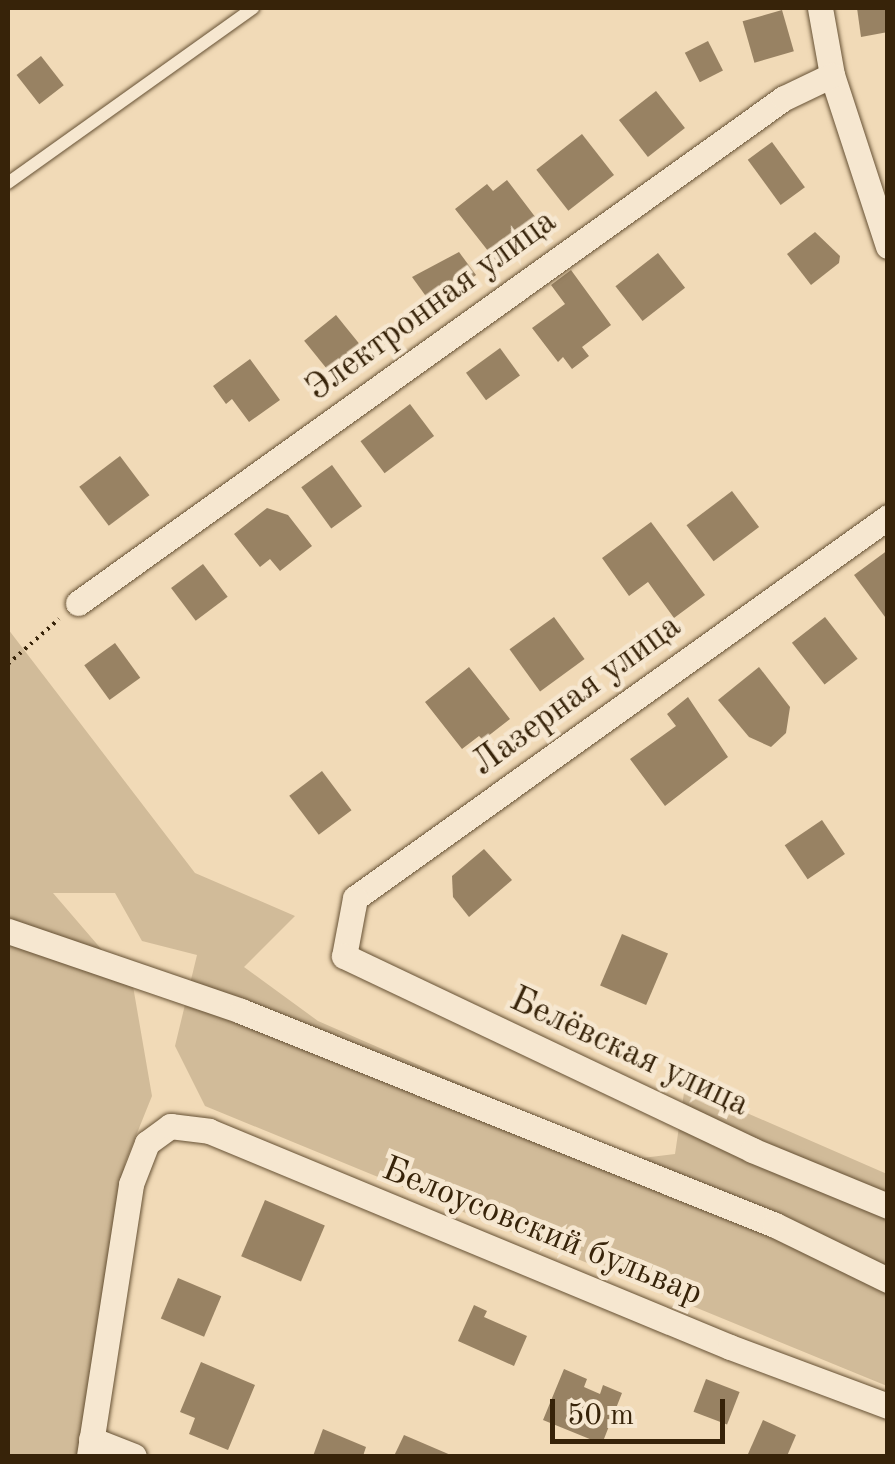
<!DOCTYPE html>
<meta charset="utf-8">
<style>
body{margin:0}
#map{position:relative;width:895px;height:1464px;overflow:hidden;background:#f1dab7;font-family:"Old Standard TT",serif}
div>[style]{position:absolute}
.green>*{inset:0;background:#d1bb99}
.building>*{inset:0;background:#988263;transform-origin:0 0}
.path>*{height:4px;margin-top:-2px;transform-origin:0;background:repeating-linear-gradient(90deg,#372309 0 2.5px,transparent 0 7.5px)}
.roads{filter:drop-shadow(0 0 2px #665134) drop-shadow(0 0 2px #665134)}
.lane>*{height:12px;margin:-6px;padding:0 6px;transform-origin:6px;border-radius:6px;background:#f6e7d0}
.street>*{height:25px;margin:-12.5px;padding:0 12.5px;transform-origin:12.5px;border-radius:12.5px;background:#f6e7d0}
span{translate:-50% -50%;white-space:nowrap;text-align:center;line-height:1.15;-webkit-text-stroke:9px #f6e7d0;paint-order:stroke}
.street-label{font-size:35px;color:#372309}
.frame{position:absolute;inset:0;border:10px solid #372309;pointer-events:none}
.scale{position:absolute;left:550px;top:1399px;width:175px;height:45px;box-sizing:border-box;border:5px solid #372309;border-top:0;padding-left:12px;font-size:30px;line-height:35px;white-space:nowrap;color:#372309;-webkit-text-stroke:8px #f6e7d0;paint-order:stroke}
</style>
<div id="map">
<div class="green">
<div style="clip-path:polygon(8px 629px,195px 873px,295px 916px,244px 967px,318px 1021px,634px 1159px,675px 1154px,685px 1086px,887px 1174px,887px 1386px,205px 1106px,175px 1046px,197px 955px,142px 941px,115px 893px,53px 893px,133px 986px,152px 1096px,125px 1163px,79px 1456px,8px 1456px)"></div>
</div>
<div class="building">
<div style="clip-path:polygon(857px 8px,888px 8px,888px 32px,861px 37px)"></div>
<div style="left:782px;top:10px;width:43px;height:41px;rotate:74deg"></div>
<div style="left:708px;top:41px;width:33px;height:26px;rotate:63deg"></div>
<div style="left:41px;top:56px;width:37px;height:31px;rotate:52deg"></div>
<div style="left:656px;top:91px;width:47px;height:47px;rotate:52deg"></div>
<div style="left:582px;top:134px;width:52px;height:58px;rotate:52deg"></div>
<div style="left:772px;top:142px;width:56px;height:30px;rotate:54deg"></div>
<div style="clip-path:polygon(507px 180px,536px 218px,512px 237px,517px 245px,496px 261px,455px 209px,487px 184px,493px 191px)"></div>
<div style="clip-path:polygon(815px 232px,840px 256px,839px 263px,811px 285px,787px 254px)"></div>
<div style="clip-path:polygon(459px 252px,476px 275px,433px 306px,412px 277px)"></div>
<div style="left:658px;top:253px;width:44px;height:54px;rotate:52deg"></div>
<div style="clip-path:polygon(571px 270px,611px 325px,582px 347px,589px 356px,572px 369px,563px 357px,558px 362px,532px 328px,565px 304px,551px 285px)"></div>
<div style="left:336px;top:315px;width:45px;height:41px;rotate:51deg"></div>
<div style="left:500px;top:348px;width:34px;height:42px;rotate:54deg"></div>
<div style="clip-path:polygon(250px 359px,280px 400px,249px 422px,232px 399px,226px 404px,213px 386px)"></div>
<div style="left:410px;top:404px;width:40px;height:62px;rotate:53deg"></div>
<div style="left:120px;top:456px;width:49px;height:51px;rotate:53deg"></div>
<div style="left:332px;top:465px;width:51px;height:38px;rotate:54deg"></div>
<div style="left:732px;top:491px;width:45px;height:57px;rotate:53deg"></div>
<div style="clip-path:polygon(267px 508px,288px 515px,312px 546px,280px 571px,270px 559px,260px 567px,234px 534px)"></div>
<div style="clip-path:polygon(651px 522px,705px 595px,674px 618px,648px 582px,629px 596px,602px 558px)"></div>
<div style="clip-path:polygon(888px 550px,888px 621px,854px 575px)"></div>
<div style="left:203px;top:564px;width:41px;height:40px;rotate:53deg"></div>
<div style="left:554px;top:617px;width:52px;height:55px;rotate:54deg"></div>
<div style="left:825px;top:617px;width:53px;height:42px;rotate:52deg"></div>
<div style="left:115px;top:643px;width:43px;height:38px;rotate:54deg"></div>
<div style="clip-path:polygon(469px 667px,510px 719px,483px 740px,479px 736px,462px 749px,425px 702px)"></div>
<div style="clip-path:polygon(759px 667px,790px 707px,786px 733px,771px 747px,749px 737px,718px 700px)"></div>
<div style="clip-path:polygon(688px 697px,728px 757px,665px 806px,630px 759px,676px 726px,667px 714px)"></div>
<div style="left:322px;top:771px;width:49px;height:41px;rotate:53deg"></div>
<div style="left:822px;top:820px;width:41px;height:45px;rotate:56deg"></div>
<div style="clip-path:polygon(484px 849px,512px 880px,469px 917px,453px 897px,452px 876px)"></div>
<div style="left:622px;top:934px;width:50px;height:56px;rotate:23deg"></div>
<div style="left:265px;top:1200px;width:65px;height:61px;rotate:23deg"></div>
<div style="left:178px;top:1278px;width:47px;height:44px;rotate:23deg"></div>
<div style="clip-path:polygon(474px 1305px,487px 1311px,484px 1317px,527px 1336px,514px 1366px,458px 1341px)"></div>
<div style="clip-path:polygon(201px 1362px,255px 1385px,228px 1450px,189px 1434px,195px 1418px,180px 1412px)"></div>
<div style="clip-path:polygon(564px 1369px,587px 1379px,584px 1387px,600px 1394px,603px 1385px,622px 1393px,602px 1444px,543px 1420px)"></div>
<div style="left:706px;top:1379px;width:36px;height:35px;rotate:21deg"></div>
<div style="clip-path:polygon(763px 1420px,796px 1435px,787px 1456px,748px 1454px)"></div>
<div style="clip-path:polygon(323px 1429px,366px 1447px,363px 1456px,313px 1456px)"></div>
<div style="clip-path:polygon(404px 1435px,453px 1456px,394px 1456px)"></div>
</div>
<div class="path">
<div style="left:8px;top:664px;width:68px;rotate:-41.4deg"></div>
</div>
<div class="roads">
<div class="lane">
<div style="left:8px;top:183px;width:301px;rotate:-35.5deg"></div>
</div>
<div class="street">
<div style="left:820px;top:8px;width:68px;rotate:79.8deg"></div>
<div style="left:832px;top:75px;width:180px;rotate:71.9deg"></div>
<div style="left:888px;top:517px;width:655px;rotate:144.44deg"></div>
<div style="left:355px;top:898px;width:59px;rotate:100.7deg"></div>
<div style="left:344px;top:956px;width:452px;rotate:25.4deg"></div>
<div style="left:752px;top:1150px;width:147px;rotate:22.4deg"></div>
<div style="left:78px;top:603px;width:868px;rotate:-35.58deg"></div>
<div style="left:784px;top:98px;width:53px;rotate:-25.6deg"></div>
<div style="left:8px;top:931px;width:246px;rotate:18.9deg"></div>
<div style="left:241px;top:1011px;width:575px;rotate:21.84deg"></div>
<div style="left:775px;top:1225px;width:126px;rotate:26deg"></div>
<div style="left:91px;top:1439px;width:46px;rotate:21.6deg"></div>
<div style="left:89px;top:1456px;width:275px;rotate:-81.2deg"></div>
<div style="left:131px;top:1184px;width:44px;rotate:-68.7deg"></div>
<div style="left:147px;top:1143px;width:29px;rotate:-36deg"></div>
<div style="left:170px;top:1126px;width:39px;rotate:7deg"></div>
<div style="left:209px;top:1131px;width:564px;rotate:22.52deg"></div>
<div style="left:730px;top:1347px;width:169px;rotate:20.5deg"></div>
</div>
</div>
<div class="street-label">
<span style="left:432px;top:306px;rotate:-36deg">Электронная улица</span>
<span style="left:577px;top:696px;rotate:-36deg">Лазерная улица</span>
<span style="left:629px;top:1053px;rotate:25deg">Белёвская улица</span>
<span style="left:542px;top:1232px;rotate:22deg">Белоусовский бульвар</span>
</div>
<div class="frame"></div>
<div class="scale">50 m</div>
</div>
